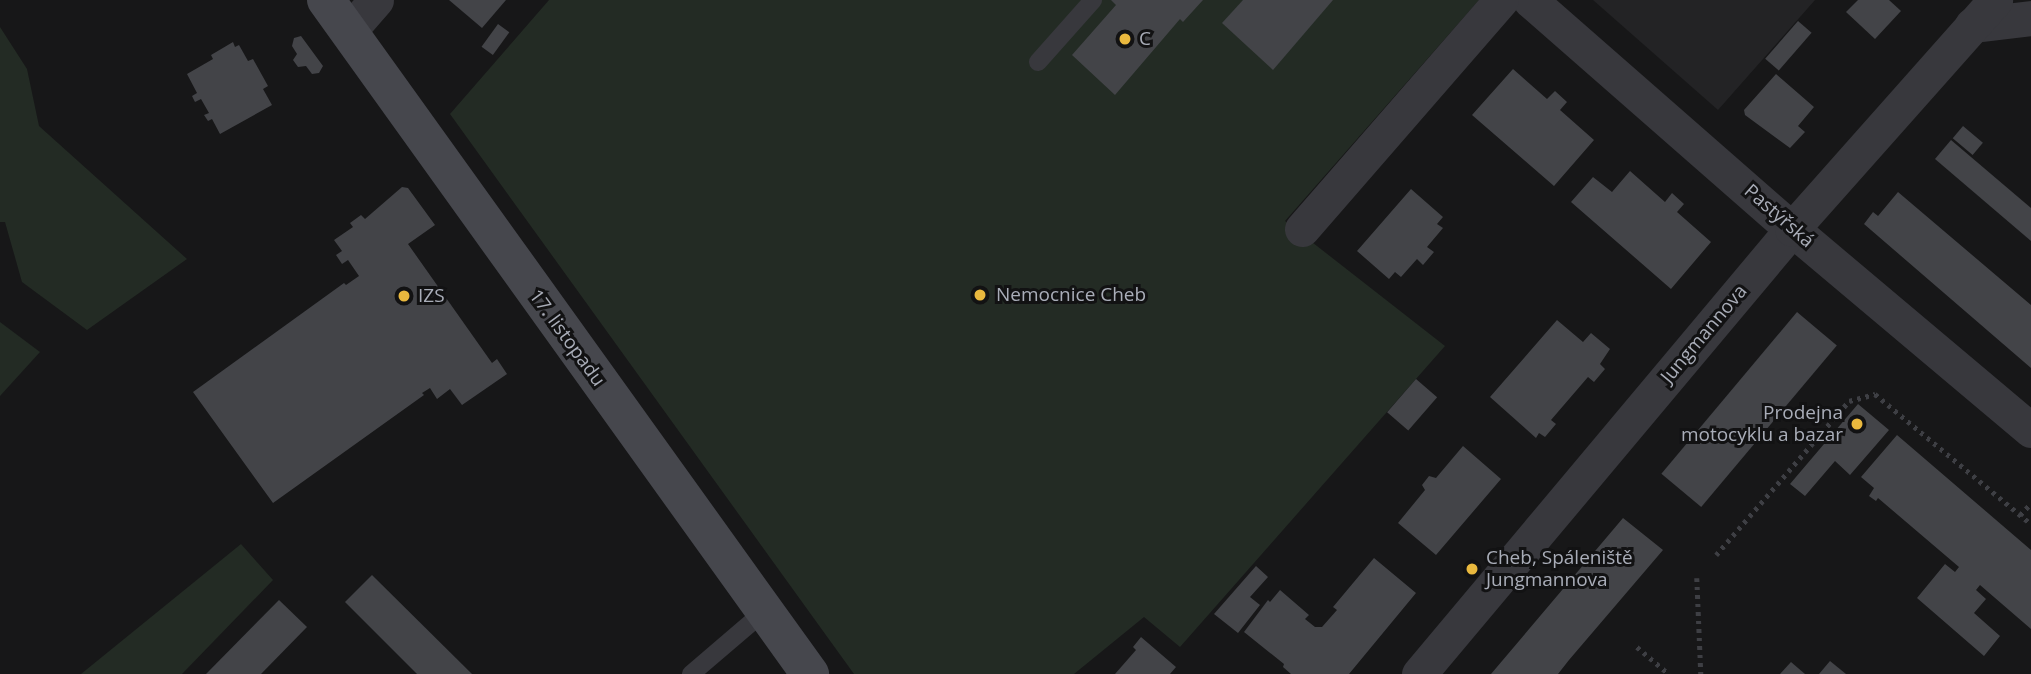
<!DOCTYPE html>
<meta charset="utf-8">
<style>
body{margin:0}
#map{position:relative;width:2031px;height:674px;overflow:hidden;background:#171718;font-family:"Open Sans",sans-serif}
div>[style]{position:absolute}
.built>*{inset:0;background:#232325}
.green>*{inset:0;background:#232b24}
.building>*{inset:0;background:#434448;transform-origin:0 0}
.path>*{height:4.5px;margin-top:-2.25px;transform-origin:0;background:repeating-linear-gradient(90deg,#3e3f44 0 3.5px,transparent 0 8.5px)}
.lane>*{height:18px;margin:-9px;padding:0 9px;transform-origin:9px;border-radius:9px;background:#38383d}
.street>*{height:35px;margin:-17.5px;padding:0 17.5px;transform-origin:17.5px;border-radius:17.5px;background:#38383d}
.secondary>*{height:38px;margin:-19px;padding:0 19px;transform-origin:19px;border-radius:19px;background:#46474d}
.dots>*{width:19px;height:19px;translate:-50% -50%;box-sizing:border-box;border:4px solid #121213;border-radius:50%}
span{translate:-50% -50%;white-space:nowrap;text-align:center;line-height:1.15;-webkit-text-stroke:6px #121213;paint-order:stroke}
.poi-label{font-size:19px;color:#a9adb8}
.left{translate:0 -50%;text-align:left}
.right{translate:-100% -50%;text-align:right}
.street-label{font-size:19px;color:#a9adb8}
</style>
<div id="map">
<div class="built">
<div style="clip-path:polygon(1593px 0,1815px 0,1718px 110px)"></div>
</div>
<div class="green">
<div style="clip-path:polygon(549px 0,1479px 0,1285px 221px,1445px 346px,1180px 647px,1144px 617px,1074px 674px,854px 674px,450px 114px)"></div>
<div style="clip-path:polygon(0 27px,27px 69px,39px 126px,187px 259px,87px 330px,22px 282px,5px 222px,0 222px)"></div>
<div style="clip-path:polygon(0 322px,40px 352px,0 396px)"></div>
<div style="clip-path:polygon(241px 544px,273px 580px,182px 674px,81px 674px)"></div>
</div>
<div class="building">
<div style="clip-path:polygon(449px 0,506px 0,482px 28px)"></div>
<div style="clip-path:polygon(1111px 0,1203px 0,1183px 22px,1180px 19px,1115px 95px,1072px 55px,1116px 5px)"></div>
<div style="clip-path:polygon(1243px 0,1333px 0,1273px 70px,1222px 23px)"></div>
<div style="clip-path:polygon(1858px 0,1889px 0,1901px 11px,1875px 39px,1846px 12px)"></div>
<div style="left:1798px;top:21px;width:18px;height:50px;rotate:41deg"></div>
<div style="left:498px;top:24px;width:14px;height:28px;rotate:36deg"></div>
<div style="clip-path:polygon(301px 36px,323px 66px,319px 73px,312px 74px,306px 66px,298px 67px,293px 60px,297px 54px,292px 46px,294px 38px)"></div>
<div style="clip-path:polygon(233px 42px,235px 47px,239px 45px,248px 61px,253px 59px,268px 86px,263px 89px,272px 105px,220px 134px,212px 119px,208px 121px,204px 115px,209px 113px,201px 99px,195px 102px,192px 96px,197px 93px,187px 74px,213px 59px,211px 55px)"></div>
<div style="clip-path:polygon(1513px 69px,1547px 99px,1555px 91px,1567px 102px,1560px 110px,1594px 140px,1554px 186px,1472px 115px)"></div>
<div style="clip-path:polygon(1776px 74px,1814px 107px,1798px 126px,1805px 132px,1790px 148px,1745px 115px,1744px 110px)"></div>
<div style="left:1963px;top:126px;width:26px;height:16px;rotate:40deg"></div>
<div style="clip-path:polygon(1951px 140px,2031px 208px,2031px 241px,1935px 159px)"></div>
<div style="clip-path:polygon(1630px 171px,1665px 202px,1672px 193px,1684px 204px,1677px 212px,1711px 242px,1671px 289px,1571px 202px,1593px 177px,1612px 192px)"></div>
<div style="clip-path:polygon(402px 187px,408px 188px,435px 225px,408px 244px,492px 363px,497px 359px,507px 374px,462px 405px,450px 389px,437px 399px,430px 388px,422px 393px,424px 395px,273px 503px,193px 392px,344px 283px,346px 285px,359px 276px,348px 260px,342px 264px,336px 255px,342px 251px,334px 240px,353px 227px,350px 223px,361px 215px,365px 219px)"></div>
<div style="clip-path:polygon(1411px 189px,1443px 217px,1437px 224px,1443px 228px,1427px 247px,1434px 252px,1423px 265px,1417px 259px,1401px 277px,1395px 272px,1389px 279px,1357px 251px)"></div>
<div style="clip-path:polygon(1898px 192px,2031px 305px,2031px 368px,1864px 224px,1873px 212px,1878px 216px)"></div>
<div style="left:1797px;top:312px;width:52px;height:211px;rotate:40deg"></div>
<div style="clip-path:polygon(1557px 320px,1583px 342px,1591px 333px,1610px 349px,1600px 364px,1605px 369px,1594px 382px,1588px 377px,1551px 420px,1556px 424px,1545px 437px,1539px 433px,1536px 438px,1490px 397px)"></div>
<div style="left:1416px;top:379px;width:28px;height:44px;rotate:41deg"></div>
<div style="clip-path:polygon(1858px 404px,1889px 430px,1850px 475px,1835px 461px,1805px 496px,1790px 484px)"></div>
<div style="clip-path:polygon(1897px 435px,2031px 550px,2031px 629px,1980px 585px,1976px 590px,1986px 599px,1974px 613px,2000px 636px,1984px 656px,1917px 598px,1945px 564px,1955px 572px,1959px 567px,1878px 498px,1876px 501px,1869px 496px,1874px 488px,1861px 477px)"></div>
<div style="clip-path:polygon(1463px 446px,1501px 479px,1436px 555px,1398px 523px,1425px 490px,1422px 485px,1429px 476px,1436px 478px)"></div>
<div style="clip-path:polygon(1623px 518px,1663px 550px,1569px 660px,1558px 674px,1491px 674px)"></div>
<div style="clip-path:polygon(1374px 558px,1416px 593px,1349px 674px,1291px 674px,1283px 667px,1284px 664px,1244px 632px,1268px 600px,1270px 602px,1280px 590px,1309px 615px,1305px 619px,1315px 627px,1322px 627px,1337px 610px,1333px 607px)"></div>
<div style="clip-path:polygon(1256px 566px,1268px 577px,1250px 597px,1260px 605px,1238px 633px,1214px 614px)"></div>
<div style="clip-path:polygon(372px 575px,472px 674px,417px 674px,345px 602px)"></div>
<div style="clip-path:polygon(279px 600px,307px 627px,261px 674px,206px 674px)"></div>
<div style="clip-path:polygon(1141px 637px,1176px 667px,1170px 674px,1115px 674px,1136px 650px,1133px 647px)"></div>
<div style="clip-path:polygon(1830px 661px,1846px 674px,1819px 674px)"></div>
<div style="clip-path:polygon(1791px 662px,1805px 674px,1780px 674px)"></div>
</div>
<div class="path">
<div style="left:2020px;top:515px;width:16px;rotate:-47deg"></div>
<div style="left:1716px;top:555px;width:203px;rotate:-49.2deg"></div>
<div style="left:1849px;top:401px;width:27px;rotate:-15deg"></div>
<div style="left:1875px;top:394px;width:203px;rotate:39.8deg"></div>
<div style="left:1697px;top:578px;width:96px;rotate:87.6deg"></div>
<div style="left:1637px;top:647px;width:42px;rotate:40.2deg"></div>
</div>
<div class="lane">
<div style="left:1038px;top:62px;width:83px;rotate:-48.4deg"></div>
<div style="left:691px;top:674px;width:99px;rotate:-40.5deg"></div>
</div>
<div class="street">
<div style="left:1530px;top:0;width:348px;rotate:41.2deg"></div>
<div style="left:1792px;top:229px;width:312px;rotate:40.1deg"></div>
<div style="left:1972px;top:25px;width:59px;rotate:-6.8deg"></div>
<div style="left:349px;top:31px;width:41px;rotate:-48.9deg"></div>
<div style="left:1302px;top:229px;width:303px;rotate:-49deg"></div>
<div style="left:1419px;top:674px;width:581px;rotate:-50.03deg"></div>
<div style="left:1792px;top:229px;width:306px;rotate:-48.4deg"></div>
</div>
<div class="secondary">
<div style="left:326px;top:0;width:830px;rotate:54.32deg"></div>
</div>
<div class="dots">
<div style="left:1125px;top:39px;background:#e9b83e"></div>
<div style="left:980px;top:295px;background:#e9b83e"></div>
<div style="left:404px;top:296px;background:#e9b83e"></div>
<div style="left:1857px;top:424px;background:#e9b83e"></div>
<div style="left:1472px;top:569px;background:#e9b83e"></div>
</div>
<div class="poi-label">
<span class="left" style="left:1139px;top:39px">C</span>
<span class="left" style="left:996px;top:295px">Nemocnice Cheb</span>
<span class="left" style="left:418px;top:296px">IZS</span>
<span class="right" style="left:1843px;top:424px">Prodejna<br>motocyklu a bazar</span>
<span class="left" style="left:1486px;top:569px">Cheb, Spáleniště<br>Jungmannova</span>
</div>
<div class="street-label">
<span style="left:1779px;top:216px;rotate:41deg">Pastýřská</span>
<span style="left:1704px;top:334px;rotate:-50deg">Jungmannova</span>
<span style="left:567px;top:338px;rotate:54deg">17. listopadu</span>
</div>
</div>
